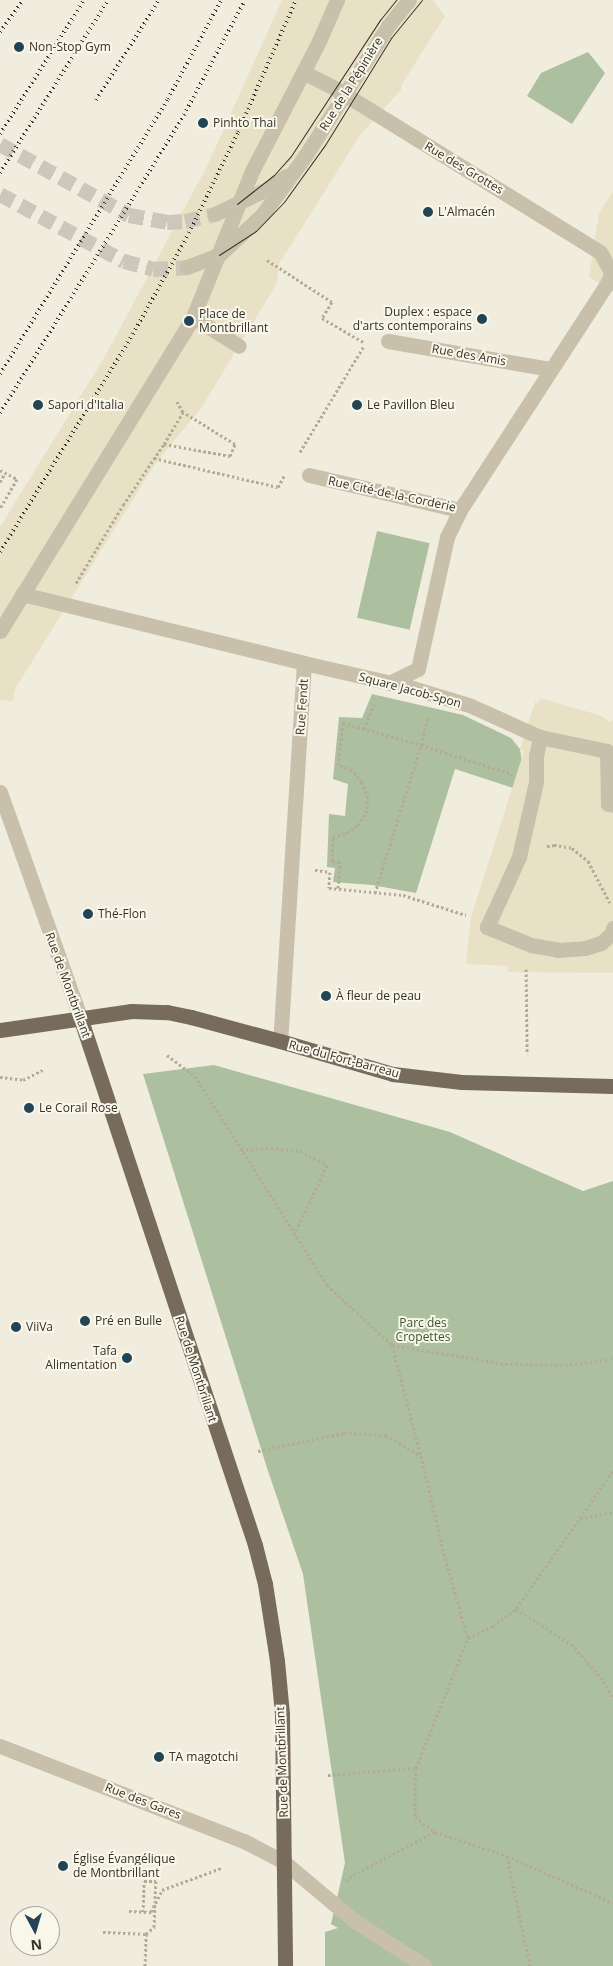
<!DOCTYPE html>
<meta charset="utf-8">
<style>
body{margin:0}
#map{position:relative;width:613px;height:1966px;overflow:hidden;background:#f1edde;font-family:"Open Sans",sans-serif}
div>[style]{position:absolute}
.green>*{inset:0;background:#acbf9f;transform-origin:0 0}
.plaza>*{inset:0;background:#e8e1c6}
.minor-tunnel>*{height:15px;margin-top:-7.5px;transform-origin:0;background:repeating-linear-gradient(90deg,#ccc7ba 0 15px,transparent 0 23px)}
.path>*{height:3px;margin-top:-1.5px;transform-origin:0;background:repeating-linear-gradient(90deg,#b4aa95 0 2.5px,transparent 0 5px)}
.minor>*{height:15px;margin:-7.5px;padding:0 7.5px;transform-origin:7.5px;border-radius:7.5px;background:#c8c0aa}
.major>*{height:15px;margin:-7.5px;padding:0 7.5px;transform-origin:7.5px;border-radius:7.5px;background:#776c5c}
.tram>*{height:1px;margin:-0.5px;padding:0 0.5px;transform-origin:0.5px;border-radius:0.5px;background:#363129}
.rail>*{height:4px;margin-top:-2px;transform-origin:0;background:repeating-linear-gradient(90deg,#363129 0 1px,transparent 0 5px)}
.path-bridge>*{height:3px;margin-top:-1.5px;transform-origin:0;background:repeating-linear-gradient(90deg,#b4aa95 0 2.5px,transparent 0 5px)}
.dots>*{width:14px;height:14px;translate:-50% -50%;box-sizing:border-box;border:2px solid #f9f6ea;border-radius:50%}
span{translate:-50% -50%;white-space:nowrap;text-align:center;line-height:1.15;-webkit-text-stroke:4px #f9f6ea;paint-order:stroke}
.poi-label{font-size:12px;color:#363129}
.left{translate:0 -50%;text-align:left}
.right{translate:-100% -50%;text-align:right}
.street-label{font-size:12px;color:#363129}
.park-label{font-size:12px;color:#3c532f}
.north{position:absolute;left:10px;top:1906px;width:50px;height:50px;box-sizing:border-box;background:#f9f6ea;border:1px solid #aba79d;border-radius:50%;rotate:174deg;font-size:14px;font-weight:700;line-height:20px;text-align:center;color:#363129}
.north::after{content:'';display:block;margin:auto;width:18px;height:22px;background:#245;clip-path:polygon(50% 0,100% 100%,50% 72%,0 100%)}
</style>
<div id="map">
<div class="green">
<div style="clip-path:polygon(588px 52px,605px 73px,572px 124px,527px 96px,541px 73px)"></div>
<div style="left:377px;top:531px;width:54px;height:89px;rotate:13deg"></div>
<div style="clip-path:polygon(372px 694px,463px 715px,511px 738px,520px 749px,522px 763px,513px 788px,455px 769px,416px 893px,372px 885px,333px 882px,335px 868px,327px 867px,329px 814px,345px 816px,348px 784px,333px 779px,339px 717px,362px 718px)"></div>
<div style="clip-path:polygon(214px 1065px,450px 1132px,583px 1191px,613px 1181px,613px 1966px,325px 1966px,325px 1932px,338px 1928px,331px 1924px,345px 1863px,303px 1574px,268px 1471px,143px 1074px)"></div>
</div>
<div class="plaza">
<div style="clip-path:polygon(282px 0,433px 0,445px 16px,401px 86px,401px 90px,360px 135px,279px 264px,277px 283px,202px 407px,155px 464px,15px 689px,13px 701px,0 700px,0 527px,104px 358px,207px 166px)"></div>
<div style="clip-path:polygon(613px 191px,613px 291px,589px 277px,599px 213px)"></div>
<div style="clip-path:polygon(540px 698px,602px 716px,609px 722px,613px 720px,613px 973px,508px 972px,507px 966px,466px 964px,471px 917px,524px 751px,520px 749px,535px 702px,538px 703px)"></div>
</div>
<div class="minor-tunnel">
<div style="left:0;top:144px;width:147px;rotate:28.8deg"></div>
<div style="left:129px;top:215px;width:39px;rotate:10deg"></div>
<div style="left:167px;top:222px;width:18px;rotate:-3deg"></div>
<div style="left:185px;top:221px;width:31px;rotate:-13deg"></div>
<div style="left:0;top:194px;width:141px;rotate:28.4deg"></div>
<div style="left:124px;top:261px;width:30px;rotate:15deg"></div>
<div style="left:153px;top:269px;width:34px;rotate:-3deg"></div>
</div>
<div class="path">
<div style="left:267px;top:260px;width:77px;rotate:32.9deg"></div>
<div style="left:332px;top:302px;width:19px;rotate:122deg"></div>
<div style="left:322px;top:318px;width:48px;rotate:30.3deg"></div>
<div style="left:164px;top:444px;width:37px;rotate:-59deg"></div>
<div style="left:300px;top:452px;width:124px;rotate:-58.9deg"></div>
<div style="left:154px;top:458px;width:127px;rotate:13.2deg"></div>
<div style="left:278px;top:487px;width:13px;rotate:-61deg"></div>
<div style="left:0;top:470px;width:19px;rotate:28deg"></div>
<div style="left:17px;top:479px;width:34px;rotate:120deg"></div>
<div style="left:0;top:482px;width:10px;rotate:-61deg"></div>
<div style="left:76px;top:583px;width:91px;rotate:-58.9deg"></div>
<div style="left:123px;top:505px;width:73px;rotate:-56.1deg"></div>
<div style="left:164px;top:444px;width:67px;rotate:10.3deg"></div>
<div style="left:230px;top:456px;width:13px;rotate:-67deg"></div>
<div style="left:235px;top:444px;width:61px;rotate:-148.4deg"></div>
<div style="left:183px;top:412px;width:12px;rotate:-121deg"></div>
<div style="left:364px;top:729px;width:27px;rotate:-68deg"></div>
<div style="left:547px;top:846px;width:7px;rotate:-8deg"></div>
<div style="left:554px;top:845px;width:18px;rotate:9deg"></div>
<div style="left:572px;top:848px;width:21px;rotate:39deg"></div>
<div style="left:588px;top:861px;width:47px;rotate:62.4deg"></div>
<div style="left:315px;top:870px;width:15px;rotate:8deg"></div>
<div style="left:330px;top:872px;width:16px;rotate:94deg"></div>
<div style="left:329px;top:888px;width:74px;rotate:5.4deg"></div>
<div style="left:403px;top:895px;width:66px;rotate:17.6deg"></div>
<div style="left:338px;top:888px;width:26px;rotate:-86deg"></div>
<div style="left:340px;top:862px;width:8px;rotate:-173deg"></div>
<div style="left:332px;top:861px;width:24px;rotate:-88deg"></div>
<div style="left:333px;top:837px;width:15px;rotate:-16deg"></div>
<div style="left:347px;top:833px;width:14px;rotate:-36deg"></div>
<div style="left:358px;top:825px;width:14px;rotate:-56deg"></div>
<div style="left:366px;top:813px;width:15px;rotate:-82deg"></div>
<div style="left:368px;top:798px;width:17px;rotate:-111deg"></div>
<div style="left:362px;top:782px;width:16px;rotate:-130deg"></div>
<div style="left:352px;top:770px;width:15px;rotate:-160deg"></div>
<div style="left:338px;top:765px;width:42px;rotate:-83.2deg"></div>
<div style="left:343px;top:723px;width:81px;rotate:15.8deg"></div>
<div style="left:421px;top:745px;width:29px;rotate:-76deg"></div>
<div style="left:375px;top:893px;width:155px;rotate:-72.7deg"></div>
<div style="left:421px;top:745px;width:96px;rotate:17.7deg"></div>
<div style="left:526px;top:969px;width:85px;rotate:89.3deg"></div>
<div style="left:167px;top:1055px;width:35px;rotate:37deg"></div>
<div style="left:195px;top:1076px;width:247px;rotate:57.7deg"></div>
<div style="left:327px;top:1285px;width:88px;rotate:42.7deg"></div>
<div style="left:392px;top:1345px;width:115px;rotate:9.5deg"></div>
<div style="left:505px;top:1364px;width:60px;rotate:1deg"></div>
<div style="left:565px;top:1365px;width:48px;rotate:-7.1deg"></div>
<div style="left:0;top:1077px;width:23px;rotate:7deg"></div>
<div style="left:23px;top:1080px;width:22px;rotate:-27deg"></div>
<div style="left:241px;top:1150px;width:30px;rotate:-4deg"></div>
<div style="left:271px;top:1148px;width:29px;rotate:6deg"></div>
<div style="left:300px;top:1151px;width:30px;rotate:27deg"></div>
<div style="left:327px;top:1165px;width:77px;rotate:115.2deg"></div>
<div style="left:392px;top:1345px;width:115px;rotate:75.4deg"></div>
<div style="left:258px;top:1451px;width:88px;rotate:-11.8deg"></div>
<div style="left:344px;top:1433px;width:42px;rotate:2.7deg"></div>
<div style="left:386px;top:1435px;width:41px;rotate:31deg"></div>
<div style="left:421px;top:1456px;width:105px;rotate:76.8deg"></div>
<div style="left:445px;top:1558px;width:83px;rotate:74deg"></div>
<div style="left:468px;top:1638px;width:28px;rotate:-26deg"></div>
<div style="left:493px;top:1626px;width:29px;rotate:-36deg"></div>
<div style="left:613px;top:1471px;width:169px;rotate:125.1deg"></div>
<div style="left:516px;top:1609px;width:65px;rotate:32.5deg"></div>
<div style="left:571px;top:1644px;width:45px;rotate:47.7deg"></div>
<div style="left:601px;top:1677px;width:24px;rotate:60deg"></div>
<div style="left:580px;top:1518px;width:34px;rotate:-10deg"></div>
<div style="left:416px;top:1768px;width:140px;rotate:-68.2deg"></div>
<div style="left:328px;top:1775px;width:88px;rotate:-4.5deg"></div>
<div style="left:416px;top:1768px;width:49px;rotate:91.2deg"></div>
<div style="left:415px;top:1817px;width:25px;rotate:37deg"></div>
<div style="left:435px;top:1832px;width:76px;rotate:18.4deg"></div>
<div style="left:507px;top:1856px;width:116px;rotate:23.9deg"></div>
<div style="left:507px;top:1856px;width:112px;rotate:78.2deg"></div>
<div style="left:346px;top:1881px;width:9px;rotate:-41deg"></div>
<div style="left:353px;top:1875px;width:93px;rotate:-27.7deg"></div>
<div style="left:129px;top:1911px;width:22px;rotate:3deg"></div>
<div style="left:151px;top:1912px;width:25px;rotate:-63deg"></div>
<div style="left:162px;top:1890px;width:63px;rotate:-20.4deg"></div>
<div style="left:143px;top:1912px;width:31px;rotate:-88deg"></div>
<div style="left:144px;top:1881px;width:12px"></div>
<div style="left:156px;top:1881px;width:21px;rotate:93deg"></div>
<div style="left:103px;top:1932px;width:43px;rotate:2.7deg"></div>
</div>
<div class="minor">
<div style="left:303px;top:72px;width:37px;rotate:27deg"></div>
<div style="left:336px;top:89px;width:310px;rotate:31.7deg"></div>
<div style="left:600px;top:252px;width:26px;rotate:61deg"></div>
<div style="left:215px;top:214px;width:58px;rotate:-25.7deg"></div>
<div style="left:267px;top:189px;width:23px;rotate:-34deg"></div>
<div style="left:187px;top:267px;width:34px;rotate:-21deg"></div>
<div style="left:219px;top:255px;width:59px;rotate:-42.9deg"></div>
<div style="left:262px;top:215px;width:73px;rotate:-53.9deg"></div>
<div style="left:305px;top:156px;width:154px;rotate:-57.4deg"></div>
<div style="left:388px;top:26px;width:33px;rotate:-51deg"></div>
<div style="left:193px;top:317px;width:54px;rotate:32.2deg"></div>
<div style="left:388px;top:341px;width:164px;rotate:9.8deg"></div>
<div style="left:309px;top:475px;width:155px;rotate:13.1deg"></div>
<div style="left:460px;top:510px;width:270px;rotate:-57deg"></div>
<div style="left:607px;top:284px;width:11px;rotate:-68deg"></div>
<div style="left:22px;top:594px;width:290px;rotate:13.7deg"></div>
<div style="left:304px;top:663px;width:379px;rotate:93.6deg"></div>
<div style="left:0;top:631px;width:369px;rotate:-58.4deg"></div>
<div style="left:193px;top:317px;width:157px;rotate:-68deg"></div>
<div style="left:252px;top:171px;width:146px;rotate:-62.7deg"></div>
<div style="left:319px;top:41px;width:45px;rotate:-66.3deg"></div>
<div style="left:304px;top:663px;width:108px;rotate:12.9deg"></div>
<div style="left:409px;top:687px;width:63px;rotate:16.7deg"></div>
<div style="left:469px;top:705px;width:78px;rotate:24.3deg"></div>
<div style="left:540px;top:737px;width:68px;rotate:11.8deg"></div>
<div style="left:607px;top:751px;width:53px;rotate:88.9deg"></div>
<div style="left:608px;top:804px;width:5px;rotate:11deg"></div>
<div style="left:389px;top:683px;width:32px;rotate:-26deg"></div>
<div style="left:418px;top:669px;width:135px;rotate:-77.6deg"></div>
<div style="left:447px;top:537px;width:30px;rotate:-64deg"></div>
<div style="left:540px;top:737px;width:19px;rotate:102deg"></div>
<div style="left:536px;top:756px;width:26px;rotate:90deg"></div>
<div style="left:536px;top:782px;width:77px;rotate:102.8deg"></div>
<div style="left:519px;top:857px;width:77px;rotate:114.6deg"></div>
<div style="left:487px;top:927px;width:48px;rotate:22.2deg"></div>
<div style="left:531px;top:945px;width:27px;rotate:10deg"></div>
<div style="left:558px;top:950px;width:27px;rotate:-4deg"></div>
<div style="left:585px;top:948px;width:17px;rotate:-17deg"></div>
<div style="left:601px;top:943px;width:15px;rotate:-42deg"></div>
<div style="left:612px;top:933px;width:5px;rotate:-79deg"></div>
<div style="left:0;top:792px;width:239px;rotate:70.4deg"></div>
<div style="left:0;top:1746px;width:262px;rotate:21.3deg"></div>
<div style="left:244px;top:1841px;width:45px;rotate:27.7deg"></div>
<div style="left:284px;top:1862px;width:90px;rotate:40deg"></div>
<div style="left:353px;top:1920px;width:85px;rotate:32.6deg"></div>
</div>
<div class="major">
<div style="left:80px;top:1017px;width:556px;rotate:71.66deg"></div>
<div style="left:255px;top:1545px;width:40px;rotate:75.6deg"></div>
<div style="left:265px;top:1584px;width:78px;rotate:81.1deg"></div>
<div style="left:277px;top:1661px;width:53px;rotate:84.6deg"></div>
<div style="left:282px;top:1714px;width:252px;rotate:89.3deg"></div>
<div style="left:0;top:1030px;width:133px;rotate:-8.2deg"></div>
<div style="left:132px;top:1011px;width:35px;rotate:2deg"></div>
<div style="left:167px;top:1012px;width:25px;rotate:12deg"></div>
<div style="left:191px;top:1017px;width:92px;rotate:15.1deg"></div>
<div style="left:280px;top:1041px;width:118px;rotate:16.3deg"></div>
<div style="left:393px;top:1074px;width:69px;rotate:6.6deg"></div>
<div style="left:462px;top:1082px;width:151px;rotate:1.5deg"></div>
</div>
<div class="tram">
<div style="left:237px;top:204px;width:47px;rotate:-38.1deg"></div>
<div style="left:274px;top:175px;width:25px;rotate:-48deg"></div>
<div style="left:291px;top:156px;width:163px;rotate:-56.8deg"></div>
<div style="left:380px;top:20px;width:26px;rotate:-51deg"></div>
<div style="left:219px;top:255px;width:44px;rotate:-33deg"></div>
<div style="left:256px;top:231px;width:40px;rotate:-46deg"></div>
<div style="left:284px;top:202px;width:70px;rotate:-54.3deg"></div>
<div style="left:325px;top:145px;width:126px;rotate:-58.3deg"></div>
<div style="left:391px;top:38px;width:49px;rotate:-50.8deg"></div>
</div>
<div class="rail">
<div style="left:0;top:32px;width:39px;rotate:-54deg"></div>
<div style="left:96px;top:100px;width:118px;rotate:-57.8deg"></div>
<div style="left:0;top:134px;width:158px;rotate:-57.9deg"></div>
<div style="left:0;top:173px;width:204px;rotate:-58deg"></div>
<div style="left:0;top:374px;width:322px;rotate:-58.6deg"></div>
<div style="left:168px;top:99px;width:112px;rotate:-61.8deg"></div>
<div style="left:0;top:413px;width:350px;rotate:-58.3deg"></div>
<div style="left:184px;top:115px;width:130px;rotate:-62.1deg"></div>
<div style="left:0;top:552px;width:255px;rotate:-58.6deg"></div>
<div style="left:133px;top:334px;width:115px;rotate:-61deg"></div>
<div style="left:189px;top:233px;width:112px;rotate:-64.1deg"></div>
<div style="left:238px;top:132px;width:144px;rotate:-66.3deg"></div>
</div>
<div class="path-bridge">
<div style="left:145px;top:1966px;width:32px;rotate:-88deg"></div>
<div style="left:146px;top:1934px;width:11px;rotate:-41deg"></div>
<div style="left:154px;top:1927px;width:24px;rotate:-88deg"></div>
</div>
<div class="dots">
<div style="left:19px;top:47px;background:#245"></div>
<div style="left:203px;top:123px;background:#245"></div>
<div style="left:428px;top:212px;background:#245"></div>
<div style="left:482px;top:319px;background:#245"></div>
<div style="left:189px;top:321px;background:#245"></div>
<div style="left:38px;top:405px;background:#245"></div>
<div style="left:357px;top:405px;background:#245"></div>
<div style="left:88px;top:914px;background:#245"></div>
<div style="left:326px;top:996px;background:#245"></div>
<div style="left:29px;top:1108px;background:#245"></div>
<div style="left:85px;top:1321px;background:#245"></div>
<div style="left:16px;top:1327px;background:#245"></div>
<div style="left:127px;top:1358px;background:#245"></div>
<div style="left:159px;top:1757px;background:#245"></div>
<div style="left:63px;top:1866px;background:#245"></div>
</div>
<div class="poi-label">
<span class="left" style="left:29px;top:47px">Non-Stop Gym</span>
<span class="left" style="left:213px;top:123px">Pinhto Thai</span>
<span class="left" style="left:438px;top:212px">L'Almacén</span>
<span class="right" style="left:472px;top:319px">Duplex : espace<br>d'arts contemporains</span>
<span class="left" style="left:199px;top:321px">Place de<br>Montbrillant</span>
<span class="left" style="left:48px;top:405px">Sapori d'Italia</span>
<span class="left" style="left:367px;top:405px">Le Pavillon Bleu</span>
<span class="left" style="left:98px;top:914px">Thé-Flon</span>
<span class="left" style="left:336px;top:996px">À fleur de peau</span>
<span class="left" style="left:39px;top:1108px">Le Corail Rose</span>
<span class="left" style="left:95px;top:1321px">Pré en Bulle</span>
<span class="left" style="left:26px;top:1327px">ViiVa</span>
<span class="right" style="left:117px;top:1358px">Tafa<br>Alimentation</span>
<span class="left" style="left:169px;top:1757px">TA magotchi</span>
<span class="left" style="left:73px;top:1866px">Église Évangélique<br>de Montbrillant</span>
</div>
<div class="street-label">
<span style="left:351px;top:84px;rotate:-58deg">Rue de la Pépinière</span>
<span style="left:464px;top:168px;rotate:31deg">Rue des Grottes</span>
<span style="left:469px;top:355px;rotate:10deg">Rue des Amis</span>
<span style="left:392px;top:494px;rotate:12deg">Rue Cité-de-la-Corderie</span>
<span style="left:410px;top:690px;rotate:15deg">Square Jacob-Spon</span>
<span style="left:302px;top:707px;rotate:-86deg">Rue Fendt</span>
<span style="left:68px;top:985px;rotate:70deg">Rue de Montbrillant</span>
<span style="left:344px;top:1059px;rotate:15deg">Rue du Fort-Barreau</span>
<span style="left:196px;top:1369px;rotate:72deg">Rue de Montbrillant</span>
<span style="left:282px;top:1762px;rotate:-92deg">Rue de Montbrillant</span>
<span style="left:143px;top:1801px;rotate:21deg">Rue des Gares</span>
</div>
<div class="park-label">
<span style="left:423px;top:1330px">Parc des<br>Cropettes</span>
</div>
<div class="north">N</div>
</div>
